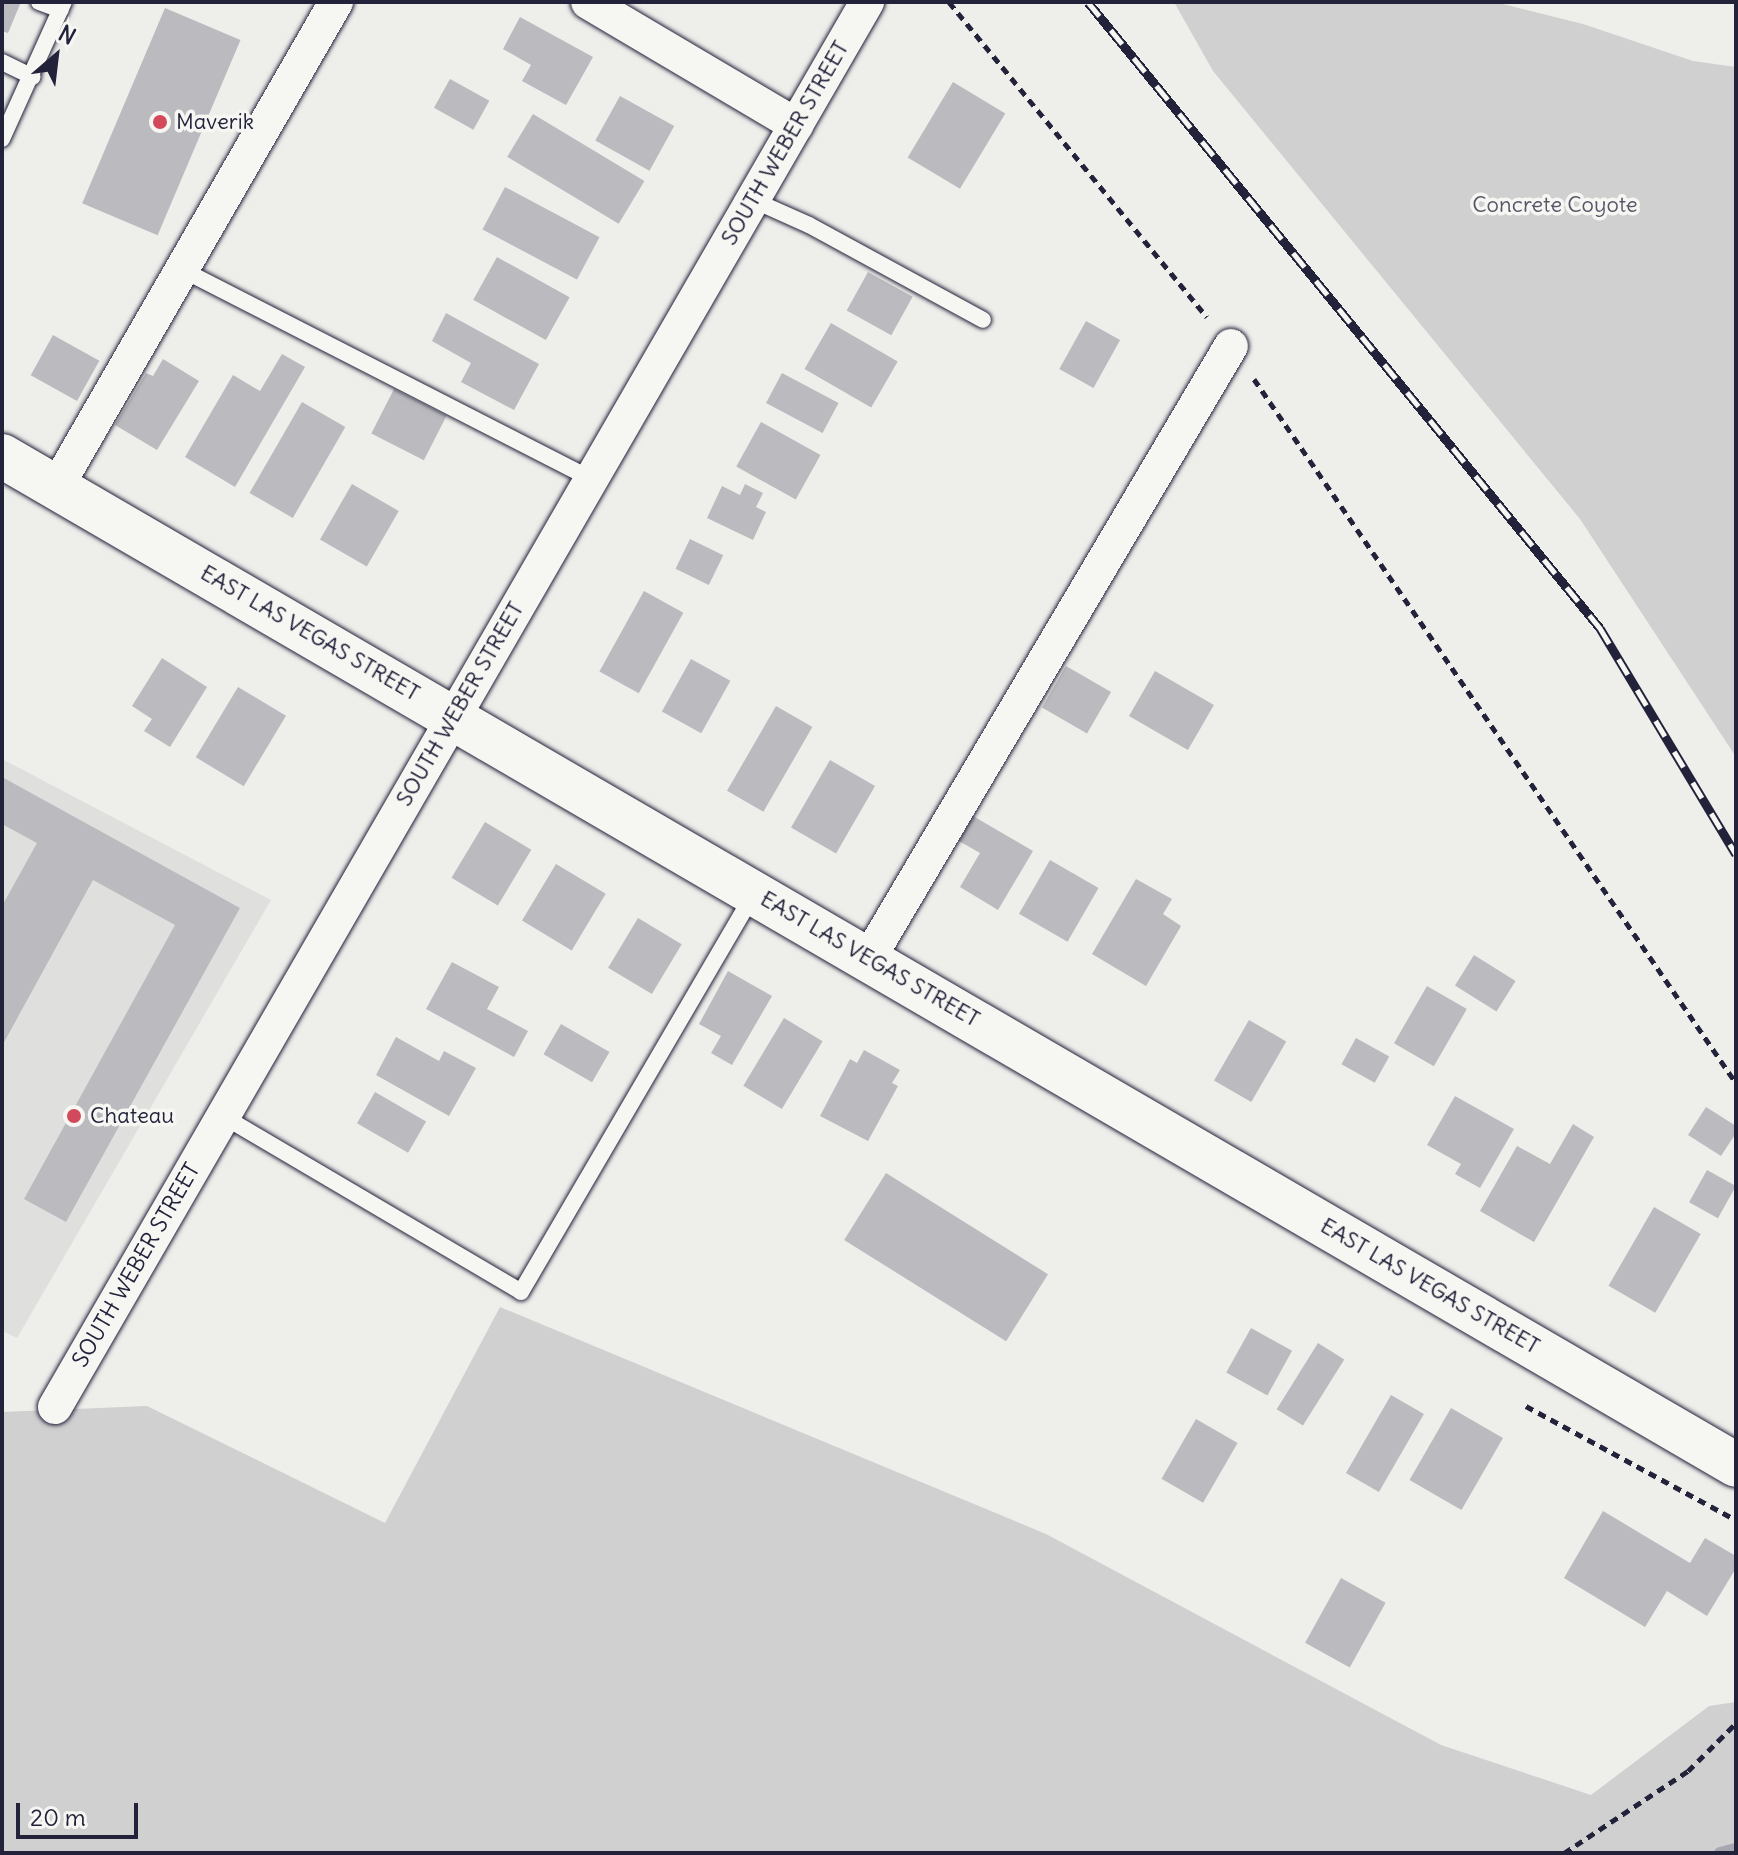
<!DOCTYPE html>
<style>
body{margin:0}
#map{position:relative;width:1738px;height:1855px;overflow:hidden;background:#eeeeeb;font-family:Delius,sans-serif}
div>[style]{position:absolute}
.built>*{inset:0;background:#dfdfde}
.green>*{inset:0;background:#d0d0d1}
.stream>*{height:12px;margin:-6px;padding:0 6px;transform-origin:6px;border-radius:6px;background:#a7a7af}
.building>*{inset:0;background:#bbbbbf;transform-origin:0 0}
.path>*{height:5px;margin-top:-2.5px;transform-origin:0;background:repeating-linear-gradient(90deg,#22223b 0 8px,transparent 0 14px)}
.roads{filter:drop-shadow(0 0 2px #22223b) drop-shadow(0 0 2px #22223b)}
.lane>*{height:16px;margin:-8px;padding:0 8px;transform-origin:8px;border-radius:8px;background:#f6f6f2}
.street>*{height:34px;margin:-17px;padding:0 17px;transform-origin:17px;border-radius:17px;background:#f6f6f2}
.secondary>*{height:44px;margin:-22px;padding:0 22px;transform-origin:22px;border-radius:22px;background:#f6f6f2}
.rail>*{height:9px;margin-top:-4.5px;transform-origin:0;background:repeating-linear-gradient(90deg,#f6f6f2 0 18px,#22223b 0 36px);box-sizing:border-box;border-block:2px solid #22223b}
.dots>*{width:22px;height:22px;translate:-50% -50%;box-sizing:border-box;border:4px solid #f6f6f2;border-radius:50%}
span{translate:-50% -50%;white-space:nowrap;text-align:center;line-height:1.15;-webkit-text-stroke:7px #f6f6f2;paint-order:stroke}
.poi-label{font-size:22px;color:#22223b}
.left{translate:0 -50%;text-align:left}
.street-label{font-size:22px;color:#22223b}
.park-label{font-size:22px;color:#565668}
.frame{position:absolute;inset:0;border:4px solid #22223b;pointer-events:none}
.north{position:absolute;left:16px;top:16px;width:80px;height:80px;-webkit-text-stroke:6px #f6f6f2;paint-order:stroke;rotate:28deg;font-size:22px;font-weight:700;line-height:32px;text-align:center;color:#22223b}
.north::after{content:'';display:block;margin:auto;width:28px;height:36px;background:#22223b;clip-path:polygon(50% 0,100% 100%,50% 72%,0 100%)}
.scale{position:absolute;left:16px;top:1803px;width:122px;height:36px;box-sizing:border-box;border:4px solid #22223b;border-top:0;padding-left:10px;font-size:24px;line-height:28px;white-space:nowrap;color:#22223b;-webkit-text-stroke:6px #f6f6f2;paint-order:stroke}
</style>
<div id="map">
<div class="built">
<div style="clip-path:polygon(2px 759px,271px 900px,17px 1338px,2px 1331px)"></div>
</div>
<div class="green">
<div style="clip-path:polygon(1174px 2px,1495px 2px,1583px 24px,1693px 61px,1736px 67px,1736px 757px,1580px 519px,1213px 71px)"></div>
<div style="clip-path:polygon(500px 1307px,1046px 1534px,1441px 1745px,1591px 1795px,1709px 1706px,1736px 1702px,1736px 1853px,2px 1853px,2px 1412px,147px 1406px,385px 1523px)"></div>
</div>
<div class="stream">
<div style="left:1720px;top:1853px;width:16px;rotate:-14deg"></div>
</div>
<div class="building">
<div style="clip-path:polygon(2px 2px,21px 2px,8px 33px,2px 31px)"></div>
<div style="left:165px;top:8px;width:82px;height:212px;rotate:23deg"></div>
<div style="clip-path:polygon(520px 17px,593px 57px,566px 105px,522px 81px,531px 65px,503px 49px)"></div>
<div style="left:450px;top:79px;width:45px;height:33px;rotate:29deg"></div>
<div style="left:953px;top:82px;width:61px;height:88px;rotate:31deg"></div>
<div style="left:620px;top:96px;width:62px;height:51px;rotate:29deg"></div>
<div style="left:533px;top:114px;width:130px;height:50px;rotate:31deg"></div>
<div style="left:505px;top:187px;width:107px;height:48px;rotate:28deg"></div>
<div style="left:497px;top:257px;width:83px;height:49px;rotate:29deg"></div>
<div style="left:868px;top:272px;width:51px;height:44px;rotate:29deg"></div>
<div style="clip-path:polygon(446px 313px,539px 364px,514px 410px,461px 382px,471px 363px,432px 341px)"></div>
<div style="left:1086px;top:321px;width:39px;height:55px;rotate:29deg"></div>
<div style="left:831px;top:323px;width:77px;height:53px;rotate:30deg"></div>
<div style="left:53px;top:335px;width:53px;height:46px;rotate:29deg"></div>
<div style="clip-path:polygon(282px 354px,305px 367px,235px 487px,185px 457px,233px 375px,260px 391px)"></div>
<div style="clip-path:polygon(163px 359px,199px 381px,157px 450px,115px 425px,146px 373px,153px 376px)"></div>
<div style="left:782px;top:373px;width:64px;height:34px;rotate:28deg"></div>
<div style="left:394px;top:389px;width:59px;height:50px;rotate:27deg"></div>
<div style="left:302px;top:402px;width:50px;height:105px;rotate:30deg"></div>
<div style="left:761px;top:422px;width:68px;height:51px;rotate:29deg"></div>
<div style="left:352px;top:484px;width:54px;height:64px;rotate:30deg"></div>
<div style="clip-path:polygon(745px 484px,763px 493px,756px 507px,766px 512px,753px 540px,707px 518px,722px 486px,740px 495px)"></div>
<div style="left:690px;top:539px;width:37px;height:33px;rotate:26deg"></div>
<div style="left:644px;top:591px;width:45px;height:92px;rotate:29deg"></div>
<div style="clip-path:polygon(162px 658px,207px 687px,170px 747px,144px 731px,152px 719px,132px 706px)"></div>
<div style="left:691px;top:659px;width:45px;height:60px;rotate:29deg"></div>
<div style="left:1066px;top:666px;width:52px;height:48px;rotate:30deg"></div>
<div style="left:1155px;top:671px;width:68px;height:52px;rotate:30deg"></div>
<div style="left:238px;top:687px;width:56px;height:82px;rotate:31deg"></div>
<div style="left:776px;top:706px;width:42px;height:98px;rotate:30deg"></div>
<div style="left:830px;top:760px;width:52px;height:78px;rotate:30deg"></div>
<div style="clip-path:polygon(2px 777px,240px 908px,66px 1222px,24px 1199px,175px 925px,93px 880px,2px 1046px,2px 906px,37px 843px,2px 824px)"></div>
<div style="clip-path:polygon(973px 816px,1033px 851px,998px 910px,960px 887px,980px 853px,959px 841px)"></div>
<div style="left:485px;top:822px;width:54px;height:65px;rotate:31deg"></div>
<div style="left:1050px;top:860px;width:56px;height:62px;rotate:30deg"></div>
<div style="left:556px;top:864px;width:58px;height:66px;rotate:31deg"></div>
<div style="clip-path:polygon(1136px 879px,1172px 899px,1163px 914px,1181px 926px,1146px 986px,1092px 954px)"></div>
<div style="left:638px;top:918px;width:51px;height:58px;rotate:31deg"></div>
<div style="left:1474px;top:955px;width:49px;height:36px;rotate:32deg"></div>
<div style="clip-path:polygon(452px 962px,499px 987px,487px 1009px,528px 1031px,514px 1057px,426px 1009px)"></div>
<div style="clip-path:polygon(728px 971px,772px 996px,732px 1065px,711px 1053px,721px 1036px,699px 1024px)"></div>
<div style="left:1427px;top:986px;width:46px;height:66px;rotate:30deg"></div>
<div style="left:784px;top:1018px;width:45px;height:79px;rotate:31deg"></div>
<div style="left:1249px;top:1020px;width:43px;height:70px;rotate:30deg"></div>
<div style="left:561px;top:1024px;width:56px;height:35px;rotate:30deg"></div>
<div style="clip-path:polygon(396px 1037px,439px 1061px,444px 1051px,476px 1068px,449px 1116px,376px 1075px)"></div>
<div style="left:1356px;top:1038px;width:38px;height:30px;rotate:29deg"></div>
<div style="clip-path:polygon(864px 1050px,900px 1070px,892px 1083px,898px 1086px,868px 1141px,820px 1116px,850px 1059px,857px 1063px)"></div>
<div style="left:375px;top:1092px;width:59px;height:36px;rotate:30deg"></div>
<div style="clip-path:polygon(1455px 1096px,1514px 1129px,1480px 1188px,1455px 1174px,1461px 1164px,1427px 1145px)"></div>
<div style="clip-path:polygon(1706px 1107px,1736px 1126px,1736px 1133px,1721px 1156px,1688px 1135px)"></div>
<div style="clip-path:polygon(1573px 1124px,1594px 1137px,1534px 1242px,1480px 1211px,1517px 1146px,1550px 1164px)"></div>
<div style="left:1707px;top:1170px;width:33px;height:37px;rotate:29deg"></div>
<div style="left:886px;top:1173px;width:191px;height:79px;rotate:32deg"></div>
<div style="left:1654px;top:1207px;width:54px;height:91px;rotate:30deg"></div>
<div style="left:1251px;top:1328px;width:47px;height:51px;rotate:29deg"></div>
<div style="left:1318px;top:1343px;width:31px;height:78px;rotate:32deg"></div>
<div style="left:1391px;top:1395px;width:38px;height:90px;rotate:30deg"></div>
<div style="left:1451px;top:1408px;width:60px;height:83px;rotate:30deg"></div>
<div style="left:1196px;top:1419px;width:48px;height:69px;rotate:30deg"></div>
<div style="clip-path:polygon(1603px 1511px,1690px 1563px,1705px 1538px,1736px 1556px,1736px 1568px,1707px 1616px,1667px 1591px,1645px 1627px,1564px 1578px)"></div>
<div style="left:1341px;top:1578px;width:51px;height:74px;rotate:29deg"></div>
</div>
<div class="path">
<div style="left:949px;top:2px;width:407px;rotate:50.7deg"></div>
<div style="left:1254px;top:379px;width:853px;rotate:55.6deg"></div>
<div style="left:1526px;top:1406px;width:239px;rotate:28.5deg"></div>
<div style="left:1564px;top:1853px;width:149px;rotate:-33.5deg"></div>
<div style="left:1688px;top:1771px;width:68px;rotate:-45deg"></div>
</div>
<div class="roads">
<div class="lane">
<div style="left:39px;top:2px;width:23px;rotate:20deg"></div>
<div style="left:2px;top:62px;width:34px;rotate:26deg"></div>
<div style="left:2px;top:139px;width:150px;rotate:-65.7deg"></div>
<div style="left:753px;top:200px;width:61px;rotate:24.1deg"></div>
<div style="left:809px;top:225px;width:198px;rotate:28.6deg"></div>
<div style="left:183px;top:270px;width:457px;rotate:27.1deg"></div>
<div style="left:221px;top:1115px;width:348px;rotate:30.5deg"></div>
<div style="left:521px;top:1292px;width:458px;rotate:-59.7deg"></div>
</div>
<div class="street">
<div style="left:588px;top:2px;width:242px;rotate:30.6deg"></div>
<div style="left:56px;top:488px;width:561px;rotate:-60.05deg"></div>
<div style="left:869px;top:958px;width:711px;rotate:-59.4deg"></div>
<div style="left:55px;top:1407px;width:1623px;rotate:-59.97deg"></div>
</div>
<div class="secondary">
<div style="left:2px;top:456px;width:2006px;rotate:30.19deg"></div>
</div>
</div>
<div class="rail">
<div style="left:1088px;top:2px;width:809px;rotate:50.72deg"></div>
<div style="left:1600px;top:628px;width:264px;rotate:59deg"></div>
</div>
<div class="dots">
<div style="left:160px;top:122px;background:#d1495b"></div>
<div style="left:74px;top:1116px;background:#d1495b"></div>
</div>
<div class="poi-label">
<span class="left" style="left:176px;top:122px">Maverik</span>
<span class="left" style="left:90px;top:1116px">Chateau</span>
</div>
<div class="street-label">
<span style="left:785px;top:143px;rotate:-60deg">SOUTH WEBER STREET</span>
<span style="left:310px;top:633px;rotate:30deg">EAST LAS VEGAS STREET</span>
<span style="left:460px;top:704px;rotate:-60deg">SOUTH WEBER STREET</span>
<span style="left:870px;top:959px;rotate:30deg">EAST LAS VEGAS STREET</span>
<span style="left:136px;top:1265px;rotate:-60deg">SOUTH WEBER STREET</span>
<span style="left:1430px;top:1286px;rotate:30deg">EAST LAS VEGAS STREET</span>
</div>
<div class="park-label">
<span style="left:1555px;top:205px">Concrete Coyote</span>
</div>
<div class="frame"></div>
<div class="north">N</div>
<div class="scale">20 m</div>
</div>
